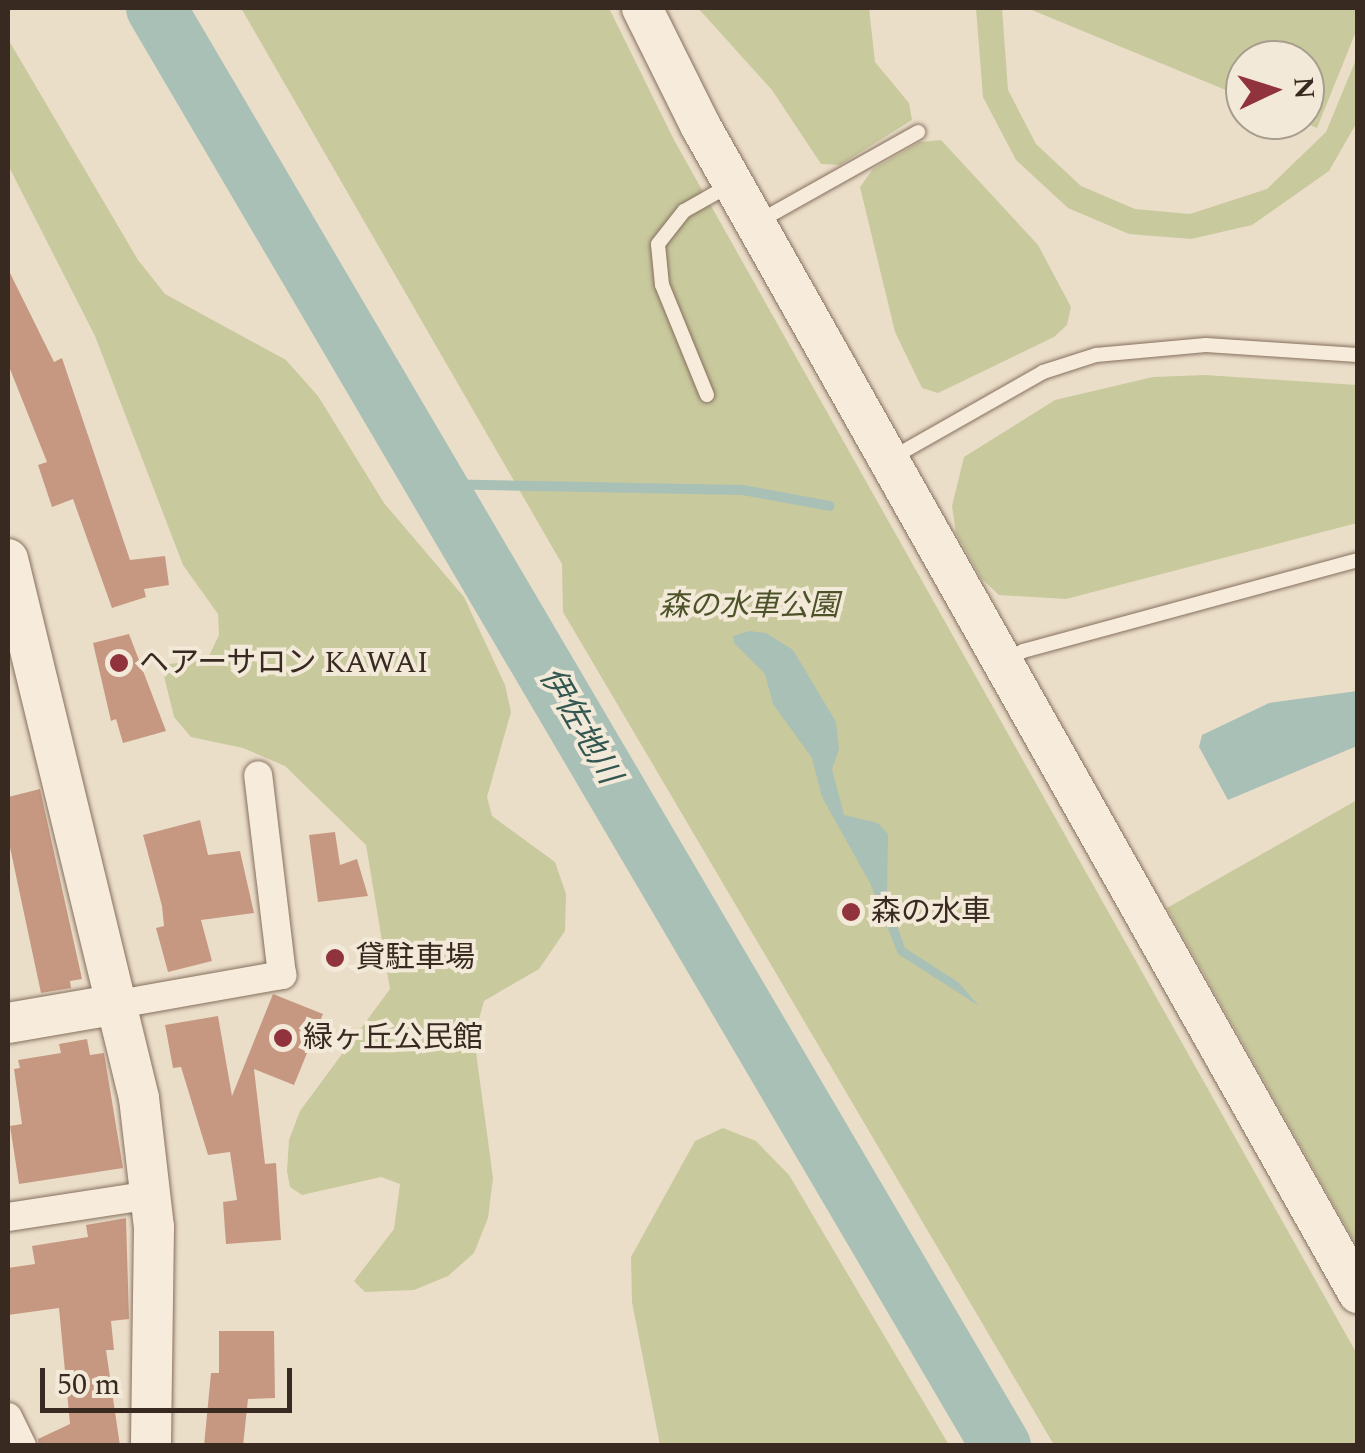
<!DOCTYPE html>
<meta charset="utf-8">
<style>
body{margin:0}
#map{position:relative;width:1365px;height:1453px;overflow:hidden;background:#ebdec9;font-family:Spectral,"Noto Sans JP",serif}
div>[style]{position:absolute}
.green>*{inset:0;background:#c8c99d}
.water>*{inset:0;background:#a9c0b7}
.stream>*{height:10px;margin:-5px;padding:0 5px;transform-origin:5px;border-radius:5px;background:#a9c0b7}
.river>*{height:60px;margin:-30px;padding:0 30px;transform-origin:30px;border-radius:30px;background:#a9c0b7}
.building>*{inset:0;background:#c69881}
.roads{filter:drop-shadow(0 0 2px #86705f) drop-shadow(0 0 2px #86705f)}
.lane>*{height:14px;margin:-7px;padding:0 7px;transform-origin:7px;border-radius:7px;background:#f7ecdb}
.street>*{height:28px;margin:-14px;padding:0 14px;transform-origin:14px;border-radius:14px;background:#f7ecdb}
.secondary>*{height:40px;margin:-20px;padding:0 20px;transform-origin:20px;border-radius:20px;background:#f7ecdb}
.dots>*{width:28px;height:28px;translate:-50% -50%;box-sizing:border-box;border:5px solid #f3e9d8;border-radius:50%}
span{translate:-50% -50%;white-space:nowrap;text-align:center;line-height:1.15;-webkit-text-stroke:8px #f3e9d8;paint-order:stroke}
.park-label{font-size:30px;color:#4c5329;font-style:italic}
.poi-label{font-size:30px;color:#382a21}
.left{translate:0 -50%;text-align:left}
.water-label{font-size:32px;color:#325650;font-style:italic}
.frame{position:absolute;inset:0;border:10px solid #382a21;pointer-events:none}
.north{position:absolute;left:1225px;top:40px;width:100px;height:100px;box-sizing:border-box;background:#f3e9d8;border:2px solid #a89d8f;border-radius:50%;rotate:86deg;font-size:28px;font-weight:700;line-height:40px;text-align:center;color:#382a21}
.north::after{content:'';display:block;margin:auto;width:35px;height:45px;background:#91333d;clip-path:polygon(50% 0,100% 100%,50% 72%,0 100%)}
.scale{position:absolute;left:40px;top:1368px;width:252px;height:45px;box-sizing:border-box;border:5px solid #382a21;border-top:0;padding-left:12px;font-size:30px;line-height:35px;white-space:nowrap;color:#382a21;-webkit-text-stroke:8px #f3e9d8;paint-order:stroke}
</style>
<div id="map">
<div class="green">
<div style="clip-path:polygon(241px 8px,609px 8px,674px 140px,1357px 1354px,1357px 1445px,1054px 1445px,563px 612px,562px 564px)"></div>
<div style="clip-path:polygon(698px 8px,869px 8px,875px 62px,909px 103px,912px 120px,840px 165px,821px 164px,772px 90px)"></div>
<div style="clip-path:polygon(976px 8px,1002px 8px,1008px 90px,1036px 144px,1081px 186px,1135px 209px,1190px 214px,1267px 189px,1326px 132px,1357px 57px,1357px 122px,1329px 171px,1252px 225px,1191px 239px,1129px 234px,1068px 208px,1016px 160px,983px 97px)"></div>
<div style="clip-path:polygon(1027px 8px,1357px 8px,1357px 29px,1317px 128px,1297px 120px,1305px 120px,1305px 60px,1245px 60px,1245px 98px)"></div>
<div style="clip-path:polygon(8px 39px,138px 260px,165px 294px,286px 360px,318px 396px,384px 503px,464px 597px,505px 685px,511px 712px,487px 797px,492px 816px,555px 862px,566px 894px,565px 931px,539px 969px,484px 1001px,474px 1037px,493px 1178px,488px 1218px,474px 1253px,448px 1276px,414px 1290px,365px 1292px,354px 1281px,394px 1229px,400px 1184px,381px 1177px,302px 1195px,290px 1187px,287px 1171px,289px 1140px,300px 1111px,390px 989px,366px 845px,285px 766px,243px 748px,191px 737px,174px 717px,163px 672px,168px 664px,207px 660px,219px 635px,218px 614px,183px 565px,95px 336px,8px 165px)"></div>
<div style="clip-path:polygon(941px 140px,1038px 245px,1071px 307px,1067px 325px,1054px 337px,938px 393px,922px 388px,895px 332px,860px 187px,873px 169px,920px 142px)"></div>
<div style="clip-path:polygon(1205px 375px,1357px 385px,1357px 523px,1066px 599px,999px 595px,981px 578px,956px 533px,952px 506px,964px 457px,1055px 400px,1153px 377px)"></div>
<div style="clip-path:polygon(1357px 800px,1357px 1246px,1167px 908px)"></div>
<div style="clip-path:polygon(723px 1128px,756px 1141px,789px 1175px,949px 1445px,660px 1445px,632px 1302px,631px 1257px,695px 1141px)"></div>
</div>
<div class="water">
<div style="clip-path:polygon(749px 631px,766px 633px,793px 650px,836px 722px,839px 749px,832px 769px,844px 815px,878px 823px,888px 834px,887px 897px,905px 948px,958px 982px,979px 1006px,898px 954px,871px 885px,822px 797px,812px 758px,773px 704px,765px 674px,734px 643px,733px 636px)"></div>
<div style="clip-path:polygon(1357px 691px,1357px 746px,1228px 800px,1199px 747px,1202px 735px,1269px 703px)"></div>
</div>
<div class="stream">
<div style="left:436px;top:484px;width:307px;rotate:1.1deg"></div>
<div style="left:743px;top:490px;width:88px;rotate:10.4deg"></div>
</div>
<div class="river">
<div style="left:156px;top:8px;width:1668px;rotate:59.56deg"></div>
</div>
<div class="building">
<div style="clip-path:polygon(8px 269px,54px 362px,62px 358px,130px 560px,165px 556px,169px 585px,144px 589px,146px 597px,112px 608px,73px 499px,52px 507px,38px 465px,47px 462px,8px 364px)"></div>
<div style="clip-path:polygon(129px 634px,166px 731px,123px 743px,116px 719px,111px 721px,93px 643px)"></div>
<div style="clip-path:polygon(40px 789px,82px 979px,70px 981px,71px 988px,41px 993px,8px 838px,8px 797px)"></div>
<div style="clip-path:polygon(200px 820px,208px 855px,240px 851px,254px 913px,201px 920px,212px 961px,168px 972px,156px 928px,164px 926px,162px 906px,143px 835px)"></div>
<div style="clip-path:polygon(335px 832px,340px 865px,357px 859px,368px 896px,318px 902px,309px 835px)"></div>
<div style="clip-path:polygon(273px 994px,323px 1014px,294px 1085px,254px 1069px,265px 1164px,276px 1163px,281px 1240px,226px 1244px,223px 1202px,237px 1200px,230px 1152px,208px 1155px,181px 1067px,173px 1068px,165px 1025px,218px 1016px,232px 1096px)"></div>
<div style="clip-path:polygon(87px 1039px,90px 1055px,104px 1053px,123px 1168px,19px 1184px,10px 1126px,22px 1124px,14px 1069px,20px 1068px,18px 1060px,61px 1053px,59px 1044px)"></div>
<div style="clip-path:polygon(126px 1218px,129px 1319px,111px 1321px,114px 1350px,106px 1350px,120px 1446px,39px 1446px,38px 1439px,70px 1424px,59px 1308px,8px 1315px,8px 1268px,35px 1264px,32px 1246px,88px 1237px,86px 1225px)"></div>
<div style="clip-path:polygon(219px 1331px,274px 1331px,275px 1398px,248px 1399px,243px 1446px,204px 1446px,211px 1373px,219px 1373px)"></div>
</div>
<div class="roads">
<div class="lane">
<div style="left:756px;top:223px;width:186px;rotate:-29.3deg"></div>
<div style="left:707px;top:395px;width:119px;rotate:-112.2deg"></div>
<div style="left:662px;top:285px;width:41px;rotate:-95.6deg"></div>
<div style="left:658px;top:244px;width:42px;rotate:-51.8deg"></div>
<div style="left:684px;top:211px;width:51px;rotate:-29.6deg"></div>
<div style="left:890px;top:459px;width:176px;rotate:-29.6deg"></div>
<div style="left:1043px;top:372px;width:56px;rotate:-17.8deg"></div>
<div style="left:1096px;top:355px;width:110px;rotate:-5.2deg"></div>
<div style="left:1206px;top:345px;width:152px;rotate:3.8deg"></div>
<div style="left:1004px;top:662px;width:22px;rotate:-30deg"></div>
<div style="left:1023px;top:651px;width:347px;rotate:-15.2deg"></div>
</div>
<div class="street">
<div style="left:118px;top:1004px;width:167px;rotate:-10deg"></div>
<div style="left:282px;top:975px;width:201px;rotate:-96.8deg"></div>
<div style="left:8px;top:1217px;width:145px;rotate:-8.7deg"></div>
<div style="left:8px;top:1417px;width:32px;rotate:64deg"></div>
</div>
<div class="secondary">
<div style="left:642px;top:8px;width:131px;rotate:63.6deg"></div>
<div style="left:700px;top:125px;width:1341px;rotate:60.6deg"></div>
<div style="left:8px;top:559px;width:555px;rotate:76.34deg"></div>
<div style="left:139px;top:1098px;width:130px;rotate:83.4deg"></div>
<div style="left:154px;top:1227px;width:219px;rotate:90.8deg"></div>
<div style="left:8px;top:1023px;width:112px;rotate:-9.8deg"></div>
</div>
</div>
<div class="dots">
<div style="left:119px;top:663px;background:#91333d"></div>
<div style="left:851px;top:912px;background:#91333d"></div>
<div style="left:335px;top:958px;background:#91333d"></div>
<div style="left:283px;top:1038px;background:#91333d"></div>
</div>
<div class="park-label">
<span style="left:749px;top:606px">森の水車公園</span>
</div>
<div class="poi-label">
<span class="left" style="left:139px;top:663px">ヘアーサロン KAWAI</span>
<span class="left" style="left:871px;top:912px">森の水車</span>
<span class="left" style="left:355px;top:958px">貸駐車場</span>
<span class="left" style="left:303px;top:1038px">緑ヶ丘公民館</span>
</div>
<div class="water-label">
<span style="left:579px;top:726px;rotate:60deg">伊佐地川</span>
</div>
<div class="frame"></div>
<div class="north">N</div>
<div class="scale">50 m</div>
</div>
